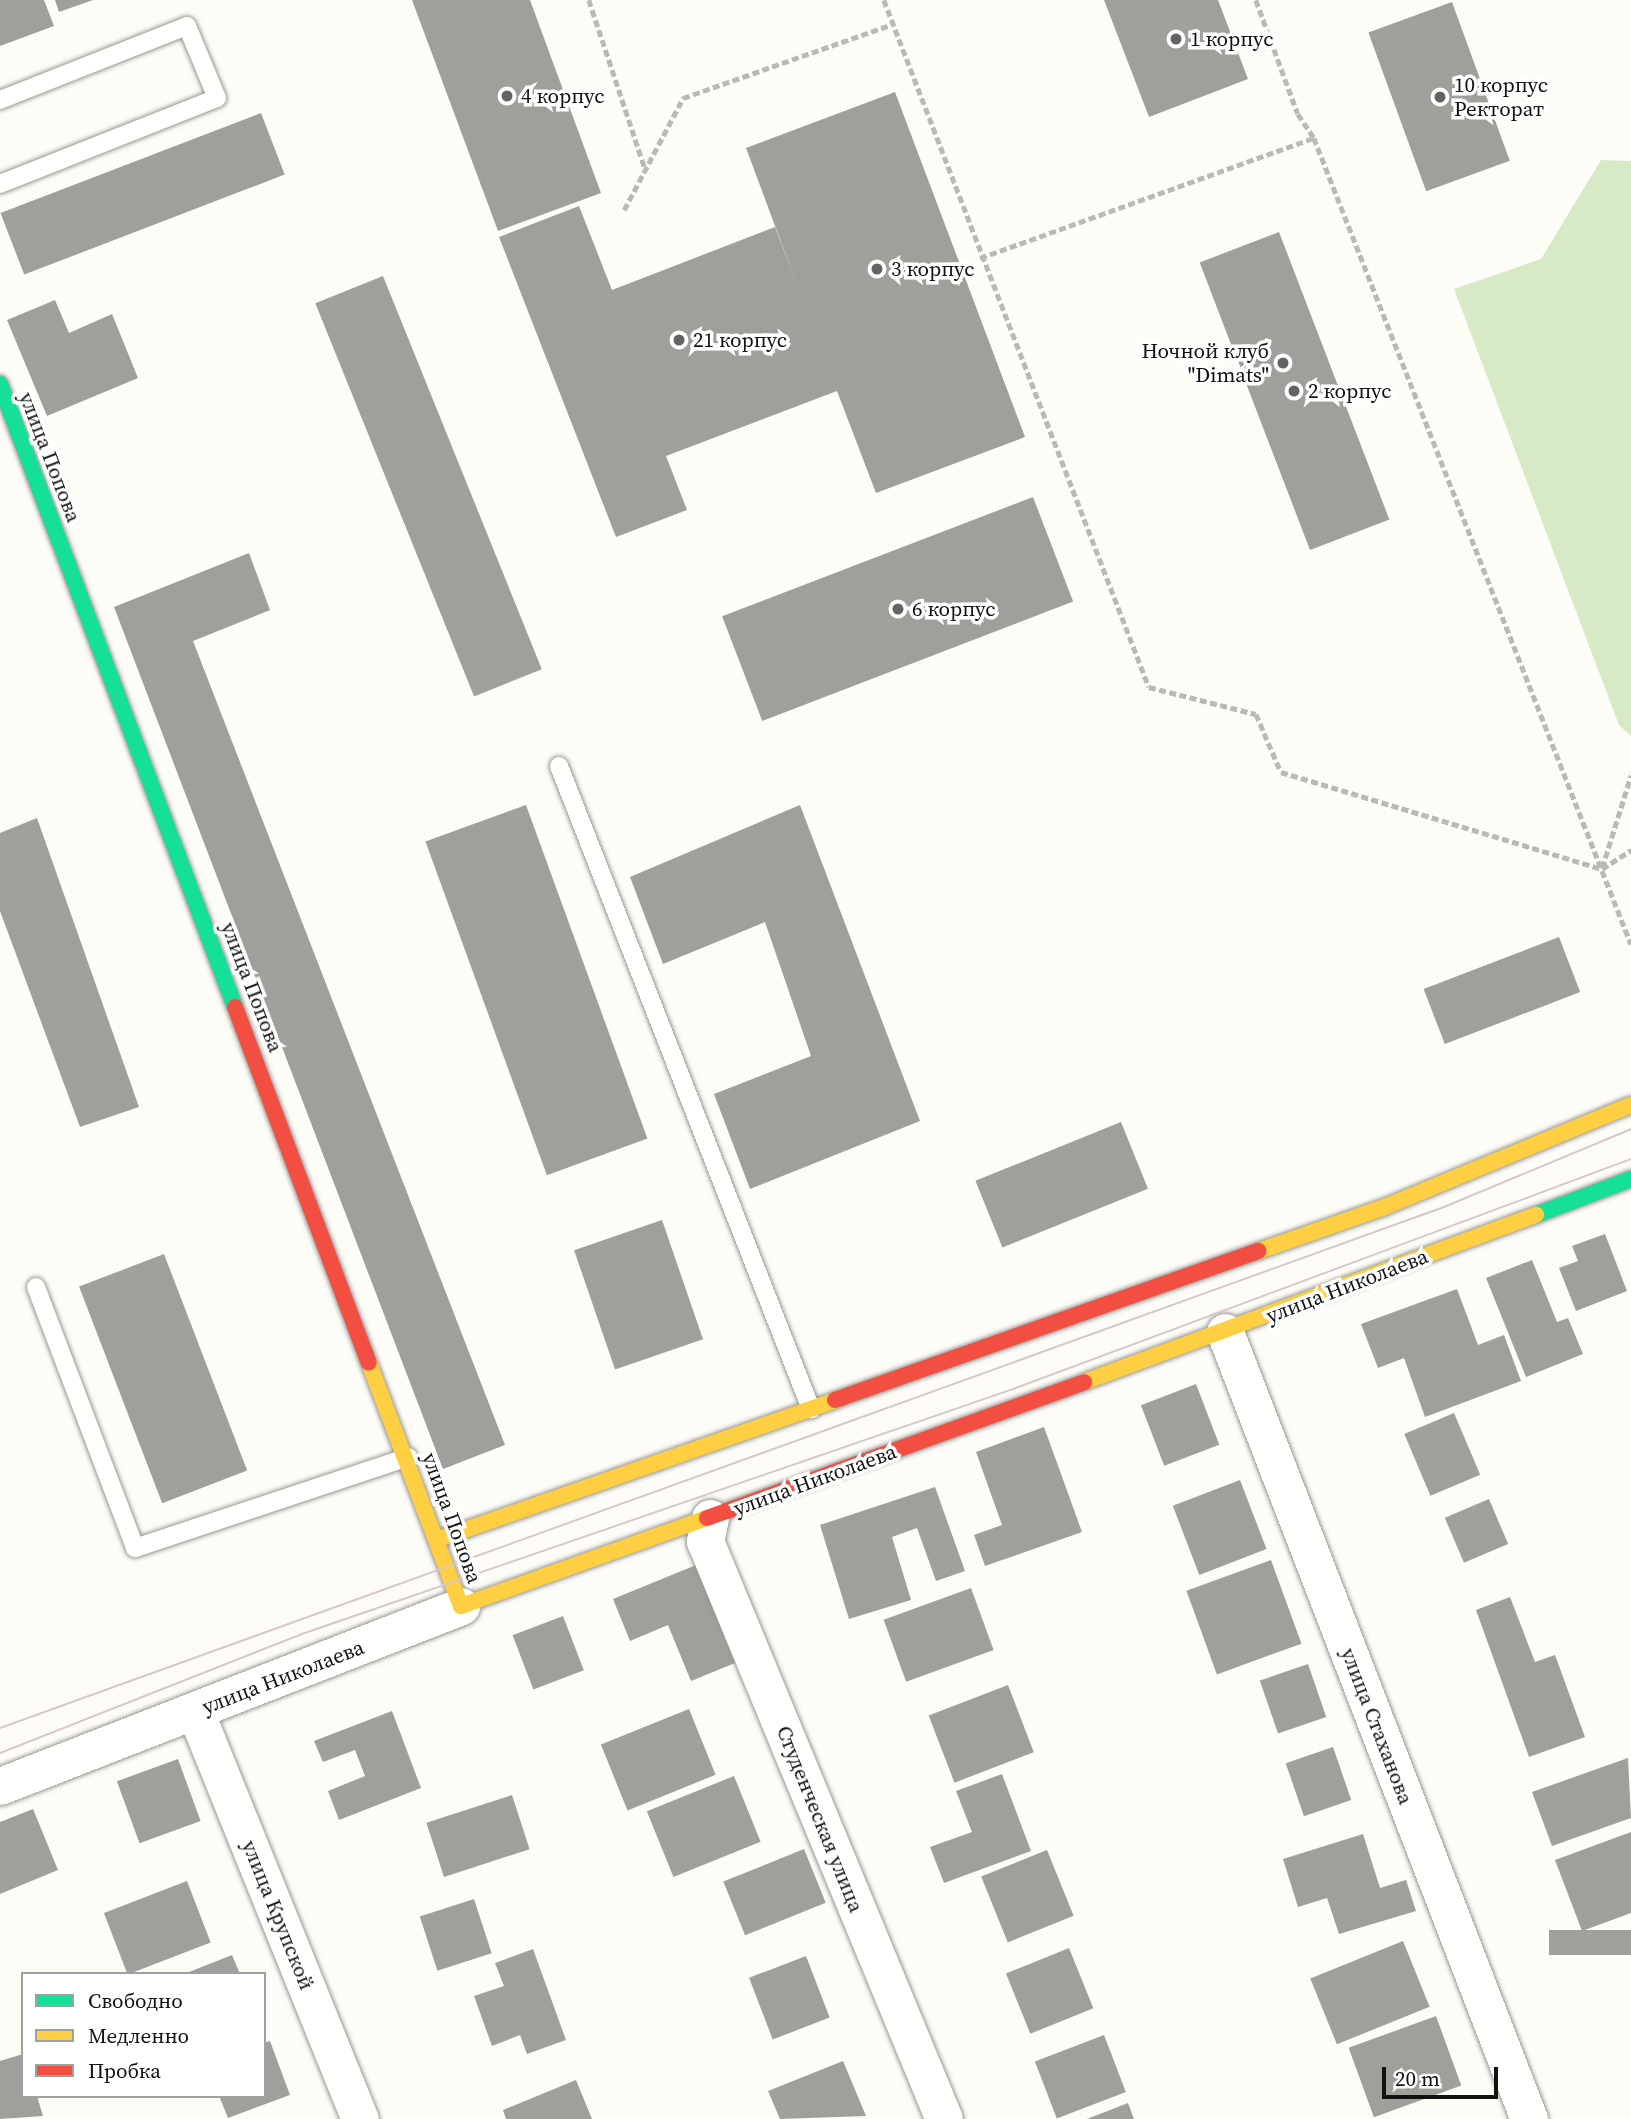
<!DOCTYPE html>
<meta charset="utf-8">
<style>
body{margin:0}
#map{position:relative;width:1631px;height:2119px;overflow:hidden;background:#fdfcf7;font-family:"Source Serif 4",serif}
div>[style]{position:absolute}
.forest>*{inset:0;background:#d8eac5}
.building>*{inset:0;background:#a19f9c;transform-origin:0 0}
.path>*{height:4.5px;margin-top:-2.25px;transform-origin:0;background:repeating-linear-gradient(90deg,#b9b9b8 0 7px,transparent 0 10.5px)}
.roads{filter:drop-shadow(0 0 2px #979795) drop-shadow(0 0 2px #979795)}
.lane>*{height:18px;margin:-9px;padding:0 9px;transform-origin:9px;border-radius:9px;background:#fffffe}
.street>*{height:37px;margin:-18.5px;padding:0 18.5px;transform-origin:18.5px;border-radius:18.5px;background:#fffffe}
.fast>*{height:16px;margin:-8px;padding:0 8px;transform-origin:8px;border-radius:8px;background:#16e098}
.slow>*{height:16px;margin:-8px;padding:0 8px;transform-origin:8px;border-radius:8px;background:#ffcf43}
.jam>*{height:16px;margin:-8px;padding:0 8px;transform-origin:8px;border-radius:8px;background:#f24e42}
.tram>*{height:2px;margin:-1px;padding:0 1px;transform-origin:1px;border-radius:1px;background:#d9c6c7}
.dots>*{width:19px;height:19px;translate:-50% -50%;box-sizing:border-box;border:4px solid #fff;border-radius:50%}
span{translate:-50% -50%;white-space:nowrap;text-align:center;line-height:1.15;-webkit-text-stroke:7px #fff;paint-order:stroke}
.poi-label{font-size:21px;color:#111}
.left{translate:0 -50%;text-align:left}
.right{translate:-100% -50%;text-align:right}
.street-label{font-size:21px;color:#111}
.legend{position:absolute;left:21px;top:1972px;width:245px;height:126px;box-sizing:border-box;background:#fff;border:2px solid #a0a0a0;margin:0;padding:9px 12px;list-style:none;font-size:21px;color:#111}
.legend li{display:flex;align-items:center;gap:14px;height:35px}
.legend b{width:35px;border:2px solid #a0a0a0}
.scale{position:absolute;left:1382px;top:2067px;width:116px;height:32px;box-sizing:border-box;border:4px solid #111;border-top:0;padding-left:9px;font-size:21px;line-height:24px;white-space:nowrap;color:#111;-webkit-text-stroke:5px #fff;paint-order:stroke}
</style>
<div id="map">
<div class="forest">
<div style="clip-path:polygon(1601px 160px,1631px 161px,1631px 736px,1619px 725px,1454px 289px,1541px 259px)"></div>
</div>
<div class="building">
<div style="clip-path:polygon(0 0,44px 0,54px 26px,0 46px)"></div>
<div style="clip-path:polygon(55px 0,93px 0,59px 12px)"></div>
<div style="clip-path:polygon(412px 0,530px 0,601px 193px,498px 231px)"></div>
<div style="clip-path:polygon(1104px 0,1218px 0,1248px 79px,1149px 117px)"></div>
<div style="left:1452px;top:2px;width:169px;height:89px;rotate:70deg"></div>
<div style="clip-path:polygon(895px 92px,1025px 437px,876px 493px,837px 391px,666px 456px,687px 510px,616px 537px,499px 237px,579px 206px,612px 290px,775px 227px,796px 282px,746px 148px)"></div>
<div style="left:261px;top:113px;width:66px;height:279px;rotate:69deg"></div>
<div style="left:1279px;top:232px;width:308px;height:85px;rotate:69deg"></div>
<div style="left:383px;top:276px;width:424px;height:73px;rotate:68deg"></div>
<div style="clip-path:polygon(55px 300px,69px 333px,112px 314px,138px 378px,47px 416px,7px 320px)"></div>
<div style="left:1033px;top:497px;width:112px;height:333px;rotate:69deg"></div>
<div style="clip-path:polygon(249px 553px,270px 610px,193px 641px,505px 1445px,443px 1469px,114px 607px)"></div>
<div style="left:526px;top:805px;width:355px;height:107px;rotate:70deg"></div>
<div style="clip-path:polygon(800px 805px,920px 1121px,750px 1189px,714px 1094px,811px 1056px,765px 922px,663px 964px,630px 877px)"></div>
<div style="clip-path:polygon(37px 818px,139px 1107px,80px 1127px,0 911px,0 833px)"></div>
<div style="left:1559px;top:937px;width:59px;height:145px;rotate:69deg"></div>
<div style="left:1121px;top:1122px;width:72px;height:157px;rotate:68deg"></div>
<div style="left:662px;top:1220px;width:126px;height:93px;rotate:71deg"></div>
<div style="clip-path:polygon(1605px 1234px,1627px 1291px,1576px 1311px,1559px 1268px,1578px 1261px,1572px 1246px)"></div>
<div style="left:164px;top:1254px;width:232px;height:91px;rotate:69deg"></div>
<div style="clip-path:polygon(1532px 1260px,1557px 1322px,1568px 1318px,1583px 1354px,1526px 1377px,1486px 1278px)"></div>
<div style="clip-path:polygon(1457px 1289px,1478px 1345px,1504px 1335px,1521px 1381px,1425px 1417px,1404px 1358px,1378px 1368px,1361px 1324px)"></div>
<div style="left:1196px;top:1384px;width:65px;height:59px;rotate:69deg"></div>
<div style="left:1454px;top:1413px;width:67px;height:54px;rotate:67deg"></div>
<div style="clip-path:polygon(1044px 1427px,1082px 1532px,985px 1566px,974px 1535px,1002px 1525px,976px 1452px)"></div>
<div style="left:1240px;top:1480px;width:74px;height:72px;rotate:69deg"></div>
<div style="clip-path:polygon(935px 1487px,965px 1571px,936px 1581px,917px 1528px,892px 1537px,911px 1600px,849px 1619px,820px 1525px)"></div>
<div style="left:1489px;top:1499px;width:49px;height:48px;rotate:67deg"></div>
<div style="left:1271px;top:1560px;width:89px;height:90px;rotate:70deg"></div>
<div style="clip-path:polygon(696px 1565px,735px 1663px,691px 1681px,668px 1625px,630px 1641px,613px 1599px)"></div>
<div style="left:971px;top:1588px;width:66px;height:93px;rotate:70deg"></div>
<div style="clip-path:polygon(1510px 1597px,1535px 1662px,1555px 1655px,1585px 1737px,1529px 1757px,1476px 1610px)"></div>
<div style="left:563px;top:1616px;width:58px;height:54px;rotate:69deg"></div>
<div style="left:1308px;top:1664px;width:56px;height:51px;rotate:71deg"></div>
<div style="left:1008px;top:1685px;width:72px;height:85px;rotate:69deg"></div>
<div style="left:689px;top:1709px;width:71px;height:95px;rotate:68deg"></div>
<div style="clip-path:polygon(392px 1711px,421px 1788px,339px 1820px,328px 1791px,365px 1776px,355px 1750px,323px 1762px,314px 1741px)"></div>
<div style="left:1333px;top:1747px;width:56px;height:50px;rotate:71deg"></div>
<div style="clip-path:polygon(1628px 1758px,1631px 1818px,1552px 1846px,1532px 1792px)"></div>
<div style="left:178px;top:1759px;width:66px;height:65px;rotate:70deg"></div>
<div style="clip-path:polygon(1002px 1774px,1031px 1851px,944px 1883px,930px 1847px,972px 1832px,956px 1791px)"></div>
<div style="left:734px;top:1776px;width:71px;height:94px;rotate:68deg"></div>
<div style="left:512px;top:1795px;width:57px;height:90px;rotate:72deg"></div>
<div style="clip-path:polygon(33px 1809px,58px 1870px,0 1894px,0 1822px)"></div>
<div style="clip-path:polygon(1631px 1832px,1631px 1913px,1582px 1931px,1555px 1860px)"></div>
<div style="clip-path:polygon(1363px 1834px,1380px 1888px,1406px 1880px,1416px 1911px,1339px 1934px,1327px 1898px,1298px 1907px,1283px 1859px)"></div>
<div style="left:804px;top:1849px;width:58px;height:87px;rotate:68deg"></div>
<div style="left:1047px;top:1850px;width:71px;height:71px;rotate:68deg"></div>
<div style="left:187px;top:1881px;width:66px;height:89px;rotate:69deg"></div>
<div style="left:474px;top:1899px;width:57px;height:57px;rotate:72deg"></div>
<div style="left:1631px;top:1930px;width:25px;height:82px;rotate:90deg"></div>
<div style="left:1403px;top:1941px;width:71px;height:100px;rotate:68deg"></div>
<div style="left:1069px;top:1948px;width:65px;height:68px;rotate:68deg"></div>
<div style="clip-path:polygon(533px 1949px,566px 2040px,527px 2054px,520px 2035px,492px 2046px,474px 1996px,504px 1986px,495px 1963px)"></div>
<div style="clip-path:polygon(232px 1955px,240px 1974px,184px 1974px)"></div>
<div style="left:806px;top:1956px;width:66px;height:61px;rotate:69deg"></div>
<div style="left:1436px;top:2016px;width:74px;height:93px;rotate:70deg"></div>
<div style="left:1104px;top:2035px;width:61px;height:74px;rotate:69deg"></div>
<div style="clip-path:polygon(270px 2041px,290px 2095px,228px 2118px,219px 2096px,264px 2096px,264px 2043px)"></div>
<div style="clip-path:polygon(23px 2054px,23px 2096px,37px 2096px,43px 2116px,0 2119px,0 2061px)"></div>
<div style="clip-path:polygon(843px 2061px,866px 2116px,780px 2119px,768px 2091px)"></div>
<div style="clip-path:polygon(576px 2080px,592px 2119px,506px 2119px,503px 2110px)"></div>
<div style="clip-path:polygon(1128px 2103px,1134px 2119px,1087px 2119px)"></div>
</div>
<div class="path">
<div style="left:589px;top:0;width:177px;rotate:71.6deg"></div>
<div style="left:884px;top:0;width:736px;rotate:68.91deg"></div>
<div style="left:1149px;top:687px;width:110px;rotate:14.2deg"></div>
<div style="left:1256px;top:714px;width:63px;rotate:66.7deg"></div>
<div style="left:1281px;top:772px;width:335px;rotate:16.8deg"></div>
<div style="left:1256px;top:0;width:121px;rotate:69.8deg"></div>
<div style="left:1298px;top:114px;width:29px;rotate:56deg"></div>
<div style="left:624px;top:210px;width:127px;rotate:-62.2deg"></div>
<div style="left:683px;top:98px;width:223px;rotate:-19.4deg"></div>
<div style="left:980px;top:258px;width:355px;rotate:-19.8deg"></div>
<div style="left:1314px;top:138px;width:866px;rotate:68.53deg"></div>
<div style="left:1602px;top:868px;width:97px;rotate:-72.7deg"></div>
<div style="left:1602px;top:869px;width:35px;rotate:-33deg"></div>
</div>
<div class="roads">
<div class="lane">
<div style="left:0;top:100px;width:201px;rotate:-21.6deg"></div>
<div style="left:187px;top:26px;width:78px;rotate:67.4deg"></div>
<div style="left:217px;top:98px;width:233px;rotate:158.4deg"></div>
<div style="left:559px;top:766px;width:691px;rotate:68.6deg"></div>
<div style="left:36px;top:1287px;width:279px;rotate:69.2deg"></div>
<div style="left:135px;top:1548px;width:288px;rotate:-18.4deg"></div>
</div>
<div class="street">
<div style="left:1225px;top:1332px;width:844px;rotate:68.88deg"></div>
<div style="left:710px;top:1518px;width:24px;rotate:102deg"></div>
<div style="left:705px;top:1541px;width:625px;rotate:67.54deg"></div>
<div style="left:195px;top:1711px;width:440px;rotate:68deg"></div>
<div style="left:0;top:1786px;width:495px;rotate:-21.3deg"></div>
</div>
<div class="fast">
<div style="left:0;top:384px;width:666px;rotate:69.33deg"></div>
<div style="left:1536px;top:1215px;width:102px;rotate:-20.8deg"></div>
</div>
<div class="slow">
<div style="left:1259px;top:1251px;width:130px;rotate:-19.3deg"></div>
<div style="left:1382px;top:1208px;width:269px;rotate:-22.5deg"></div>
<div style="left:369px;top:1363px;width:260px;rotate:69.3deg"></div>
<div style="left:461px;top:1606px;width:261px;rotate:-19.7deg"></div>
<div style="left:1084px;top:1382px;width:482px;rotate:-20.3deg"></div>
<div style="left:439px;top:1539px;width:420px;rotate:-19.3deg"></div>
</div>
<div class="jam">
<div style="left:235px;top:1007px;width:380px;rotate:69.4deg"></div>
<div style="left:835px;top:1400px;width:449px;rotate:-19.4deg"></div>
<div style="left:707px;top:1518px;width:401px;rotate:-19.8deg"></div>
</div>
</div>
<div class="tram">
<div style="left:0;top:1728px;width:1535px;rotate:-19.84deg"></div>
<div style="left:1444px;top:1207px;width:203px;rotate:-22.6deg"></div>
<div style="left:0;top:1753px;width:321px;rotate:-21.5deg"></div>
<div style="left:299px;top:1635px;width:755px;rotate:-19.01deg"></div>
<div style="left:1013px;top:1389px;width:659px;rotate:-20.41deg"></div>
</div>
<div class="dots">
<div style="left:1176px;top:39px;background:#646362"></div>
<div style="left:507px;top:96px;background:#646362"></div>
<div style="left:1440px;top:97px;background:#646362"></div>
<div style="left:877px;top:269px;background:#646362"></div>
<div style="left:679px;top:340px;background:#646362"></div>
<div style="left:1283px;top:363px;background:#646362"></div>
<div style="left:1294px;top:391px;background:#646362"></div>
<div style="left:898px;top:609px;background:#646362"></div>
</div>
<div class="poi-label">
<span class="left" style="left:1190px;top:39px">1 корпус</span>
<span class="left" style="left:1454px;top:97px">10 корпус<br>Ректорат</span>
<span class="left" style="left:521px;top:96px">4 корпус</span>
<span class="left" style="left:891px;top:269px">3 корпус</span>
<span class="left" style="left:693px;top:340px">21 корпус</span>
<span class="right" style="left:1269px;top:363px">Ночной клуб<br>"Dimats"</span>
<span class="left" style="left:1308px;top:391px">2 корпус</span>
<span class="left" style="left:912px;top:609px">6 корпус</span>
</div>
<div class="street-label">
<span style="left:50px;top:457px;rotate:69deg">улица Попова</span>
<span style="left:252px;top:987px;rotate:69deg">улица Попова</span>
<span style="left:1347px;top:1286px;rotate:-21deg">улица Николаева</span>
<span style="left:815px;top:1480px;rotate:-20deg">улица Николаева</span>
<span style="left:452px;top:1518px;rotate:70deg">улица Попова</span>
<span style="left:283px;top:1677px;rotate:-21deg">улица Николаева</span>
<span style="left:1377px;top:1726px;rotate:69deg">улица Стаханова</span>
<span style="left:820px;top:1819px;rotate:68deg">Студенческая улица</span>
<span style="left:278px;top:1915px;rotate:68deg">улица Крупской</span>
</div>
<ul class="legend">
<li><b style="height:9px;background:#16e098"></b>Свободно</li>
<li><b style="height:9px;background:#ffcf43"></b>Медленно</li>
<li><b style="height:9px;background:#f24e42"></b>Пробка</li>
</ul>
<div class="scale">20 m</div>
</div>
